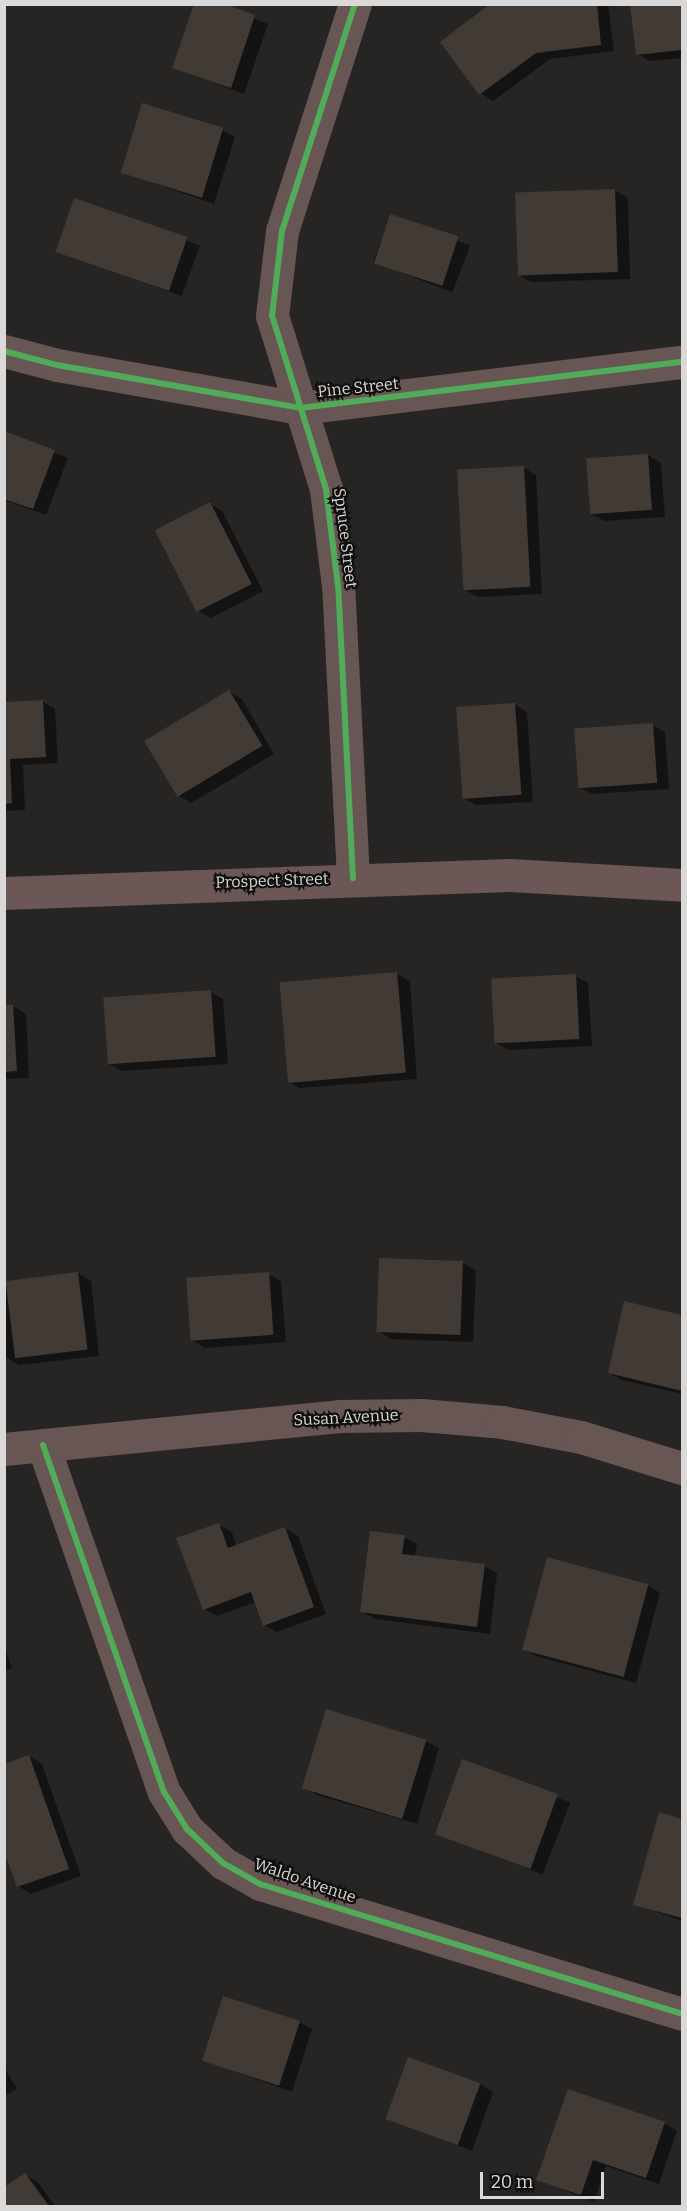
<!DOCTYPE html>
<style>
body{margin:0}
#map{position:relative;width:687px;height:2211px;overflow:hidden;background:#262524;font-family:Bitter,serif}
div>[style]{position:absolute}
.shadow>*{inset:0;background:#0007;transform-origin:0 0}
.building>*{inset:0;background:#423a34;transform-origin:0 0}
.minor>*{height:33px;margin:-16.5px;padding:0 16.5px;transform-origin:16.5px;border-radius:16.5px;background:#675654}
.secondary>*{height:33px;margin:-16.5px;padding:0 16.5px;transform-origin:16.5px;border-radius:16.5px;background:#6a5756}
.cycleway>*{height:6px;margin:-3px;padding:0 3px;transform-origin:3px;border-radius:3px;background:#51ab58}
span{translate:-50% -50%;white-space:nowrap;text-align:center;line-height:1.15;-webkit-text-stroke:4.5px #100f0e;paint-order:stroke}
.street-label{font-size:16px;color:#dad9d7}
.frame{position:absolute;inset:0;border:6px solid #dad9d7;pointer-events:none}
.scale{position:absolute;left:480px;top:2172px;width:124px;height:27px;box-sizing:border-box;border:3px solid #dad9d7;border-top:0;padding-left:8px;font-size:18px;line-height:21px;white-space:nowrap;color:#dad9d7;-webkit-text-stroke:4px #100f0e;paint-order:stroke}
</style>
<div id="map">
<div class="shadow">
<div style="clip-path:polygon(219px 4px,268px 24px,244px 94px,174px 68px)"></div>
<div style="clip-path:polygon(493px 4px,608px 4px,614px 51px,550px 59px,493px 101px,480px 93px)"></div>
<div style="clip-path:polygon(632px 4px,682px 4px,682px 58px,650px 61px,637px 54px)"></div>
<div style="clip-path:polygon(222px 130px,235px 137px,214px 204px,122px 172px)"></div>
<div style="clip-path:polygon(615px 190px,628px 198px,630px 279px,531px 282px,519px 275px,516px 193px)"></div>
<div style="left:75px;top:200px;width:133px;height:54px;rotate:20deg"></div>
<div style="left:391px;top:215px;width:85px;height:50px;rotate:21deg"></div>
<div style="clip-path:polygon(4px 433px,68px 458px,46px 515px,4px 500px)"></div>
<div style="clip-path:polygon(648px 455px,661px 463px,665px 517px,604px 521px,591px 514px)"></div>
<div style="clip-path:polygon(523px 467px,536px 475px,542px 594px,478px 597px,465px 590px)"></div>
<div style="clip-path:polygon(210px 504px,222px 511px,263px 591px,211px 618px,198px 611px)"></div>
<div style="clip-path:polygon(229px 692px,242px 699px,274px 754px,191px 803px,178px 796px)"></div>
<div style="clip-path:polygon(42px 701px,55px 709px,58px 763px,23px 765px,25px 810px,4px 811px,4px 704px)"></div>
<div style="clip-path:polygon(514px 704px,527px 712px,533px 802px,476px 805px,463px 798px)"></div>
<div style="clip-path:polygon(652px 725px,665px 732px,669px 789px,592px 794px,579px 787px)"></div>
<div style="clip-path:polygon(397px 974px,410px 981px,417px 1079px,300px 1088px,287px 1081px)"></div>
<div style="clip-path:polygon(575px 976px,588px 983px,592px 1046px,509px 1050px,496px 1043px)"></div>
<div style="clip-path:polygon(210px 992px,223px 999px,228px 1064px,122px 1071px,109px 1064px)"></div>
<div style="clip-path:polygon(13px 1006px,26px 1014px,29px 1078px,4px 1079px,4px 1007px)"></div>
<div style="clip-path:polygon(463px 1263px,476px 1270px,473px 1342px,391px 1339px,378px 1331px)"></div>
<div style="clip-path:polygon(78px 1273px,91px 1281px,99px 1356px,19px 1365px,6px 1357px,4px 1281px)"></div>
<div style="clip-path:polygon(268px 1274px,281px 1281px,286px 1342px,205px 1348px,192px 1340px)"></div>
<div style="clip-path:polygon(625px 1303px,682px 1316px,682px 1394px,622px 1380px,609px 1373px)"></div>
<div style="clip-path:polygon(219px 1525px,232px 1532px,236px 1546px,285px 1528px,298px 1536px,326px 1614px,277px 1632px,264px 1625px,256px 1602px,217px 1616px,204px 1609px)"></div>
<div style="clip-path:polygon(404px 1537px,417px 1544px,415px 1557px,484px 1566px,497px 1573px,490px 1634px,375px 1619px,362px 1612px)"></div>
<div style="clip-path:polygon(648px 1585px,660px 1593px,636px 1683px,536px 1656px,523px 1649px)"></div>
<div style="clip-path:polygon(4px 1647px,12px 1668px,4px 1671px)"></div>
<div style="clip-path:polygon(426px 1741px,439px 1748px,417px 1824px,317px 1795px,304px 1787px)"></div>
<div style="clip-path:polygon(29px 1756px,42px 1764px,81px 1876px,31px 1894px,18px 1886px)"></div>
<div style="left:462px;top:1761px;width:116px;height:77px;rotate:21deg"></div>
<div style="clip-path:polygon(660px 1814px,682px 1821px,682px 1921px,635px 1904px)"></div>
<div style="clip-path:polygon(299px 2022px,312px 2029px,292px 2092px,204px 2060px)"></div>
<div style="clip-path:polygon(4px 2067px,17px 2089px,4px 2096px)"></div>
<div style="clip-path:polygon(480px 2084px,493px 2092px,472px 2151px,389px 2119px)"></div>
<div style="clip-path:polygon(664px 2123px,677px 2131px,659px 2184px,606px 2166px,594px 2202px,538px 2179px)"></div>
<div style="clip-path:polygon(25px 2175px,38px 2182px,55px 2206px,4px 2206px,4px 2189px)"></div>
</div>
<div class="building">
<div style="clip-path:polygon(194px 4px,224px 4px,255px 15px,231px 88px,172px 68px)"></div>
<div style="clip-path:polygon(490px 4px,597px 4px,601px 45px,536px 53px,479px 95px,440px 42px)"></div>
<div style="clip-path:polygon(630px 4px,682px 4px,682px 50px,636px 55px)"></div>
<div style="left:142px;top:103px;width:85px;height:73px;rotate:17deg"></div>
<div style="left:615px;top:189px;width:83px;height:100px;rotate:88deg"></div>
<div style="left:74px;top:198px;width:120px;height:57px;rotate:19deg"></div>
<div style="left:390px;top:214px;width:72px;height:52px;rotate:18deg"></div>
<div style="clip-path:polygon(4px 431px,55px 450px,33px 509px,4px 499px)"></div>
<div style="left:648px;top:454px;width:56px;height:62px;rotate:86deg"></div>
<div style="left:524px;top:466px;width:121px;height:67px;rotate:87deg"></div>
<div style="left:210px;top:502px;width:92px;height:62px;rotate:63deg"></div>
<div style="left:229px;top:690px;width:65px;height:99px;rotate:59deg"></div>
<div style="clip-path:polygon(43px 700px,46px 757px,10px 759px,12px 803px,4px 804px,4px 702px)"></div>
<div style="left:515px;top:703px;width:92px;height:59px;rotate:86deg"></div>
<div style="left:653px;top:723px;width:60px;height:79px;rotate:86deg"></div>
<div style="left:397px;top:972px;width:101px;height:118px;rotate:85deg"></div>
<div style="left:576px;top:974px;width:65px;height:85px;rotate:87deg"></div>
<div style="left:211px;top:990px;width:67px;height:108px;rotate:86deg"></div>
<div style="clip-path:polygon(4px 1005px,13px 1005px,17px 1071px,4px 1072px)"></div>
<div style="left:379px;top:1258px;width:84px;height:74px;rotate:2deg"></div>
<div style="left:78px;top:1272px;width:78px;height:73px;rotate:83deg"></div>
<div style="left:269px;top:1272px;width:63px;height:83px;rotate:86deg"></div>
<div style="clip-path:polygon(624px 1301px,682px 1315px,682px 1391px,608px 1373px)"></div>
<div style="clip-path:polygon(219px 1523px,228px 1548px,285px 1527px,314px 1607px,263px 1626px,251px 1592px,203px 1610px,176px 1538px)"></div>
<div style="clip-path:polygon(370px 1531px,405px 1535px,402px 1554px,485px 1564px,477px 1627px,360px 1612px)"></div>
<div style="left:547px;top:1557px;width:105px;height:96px;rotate:15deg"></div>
<div style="left:326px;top:1709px;width:105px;height:83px;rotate:17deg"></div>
<div style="clip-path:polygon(29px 1755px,69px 1869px,17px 1887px,4px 1852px,4px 1764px)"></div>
<div style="left:462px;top:1759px;width:102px;height:80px;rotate:20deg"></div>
<div style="clip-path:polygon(659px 1812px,682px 1819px,682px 1918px,633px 1905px)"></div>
<div style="left:223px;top:1996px;width:81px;height:68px;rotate:18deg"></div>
<div style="left:408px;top:2057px;width:77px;height:66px;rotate:20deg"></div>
<div style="clip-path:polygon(568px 2089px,665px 2122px,646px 2178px,593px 2160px,581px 2195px,536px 2180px)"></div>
<div style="clip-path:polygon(25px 2173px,49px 2206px,4px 2206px,4px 2187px)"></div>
</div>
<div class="minor">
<div style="left:4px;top:351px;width:55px;rotate:14.8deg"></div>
<div style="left:57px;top:365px;width:247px;rotate:10deg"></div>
<div style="left:300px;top:408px;width:385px;rotate:-6.9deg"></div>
<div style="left:353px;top:878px;width:292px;rotate:-92.9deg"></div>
<div style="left:338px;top:586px;width:98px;rotate:-97.1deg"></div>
<div style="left:326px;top:489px;width:181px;rotate:-107.3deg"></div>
<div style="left:272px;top:316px;width:86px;rotate:-83.3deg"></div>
<div style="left:282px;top:231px;width:238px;rotate:-72.2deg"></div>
<div style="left:43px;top:1445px;width:367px;rotate:70.8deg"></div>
<div style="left:164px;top:1792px;width:44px;rotate:58.1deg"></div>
<div style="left:187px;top:1829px;width:50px;rotate:43.4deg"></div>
<div style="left:223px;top:1863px;width:43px;rotate:29.6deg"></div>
<div style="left:260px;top:1884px;width:442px;rotate:17.1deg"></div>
<div style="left:4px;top:1449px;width:337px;rotate:-5.6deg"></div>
<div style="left:339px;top:1416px;width:82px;rotate:-0.7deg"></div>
<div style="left:421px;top:1415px;width:81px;rotate:4.9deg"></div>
<div style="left:502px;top:1422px;width:80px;rotate:10.8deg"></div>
<div style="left:581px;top:1437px;width:106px;rotate:17.1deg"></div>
</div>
<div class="secondary">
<div style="left:4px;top:893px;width:506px;rotate:-2.04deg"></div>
<div style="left:510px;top:875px;width:172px;rotate:3.3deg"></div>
</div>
<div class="cycleway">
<div style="left:4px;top:351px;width:55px;rotate:14.8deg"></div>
<div style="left:57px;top:365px;width:247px;rotate:10deg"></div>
<div style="left:300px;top:408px;width:385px;rotate:-6.9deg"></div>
<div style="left:353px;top:878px;width:292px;rotate:-92.9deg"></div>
<div style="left:338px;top:586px;width:98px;rotate:-97.1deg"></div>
<div style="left:326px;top:489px;width:181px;rotate:-107.3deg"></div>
<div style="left:272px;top:316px;width:86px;rotate:-83.3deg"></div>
<div style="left:282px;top:231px;width:238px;rotate:-72.2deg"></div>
<div style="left:43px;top:1445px;width:367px;rotate:70.8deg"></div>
<div style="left:164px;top:1792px;width:44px;rotate:58.1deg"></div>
<div style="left:187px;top:1829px;width:50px;rotate:43.4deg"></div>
<div style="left:223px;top:1863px;width:43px;rotate:29.6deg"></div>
<div style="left:260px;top:1884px;width:442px;rotate:17.1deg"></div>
</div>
<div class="street-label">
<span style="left:358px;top:388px;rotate:-6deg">Pine Street</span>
<span style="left:345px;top:538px;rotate:83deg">Spruce Street</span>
<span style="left:272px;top:881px;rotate:-2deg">Prospect Street</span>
<span style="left:346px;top:1418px;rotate:-3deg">Susan Avenue</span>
<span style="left:305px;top:1881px;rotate:19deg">Waldo Avenue</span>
</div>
<div class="frame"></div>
<div class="scale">20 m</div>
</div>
